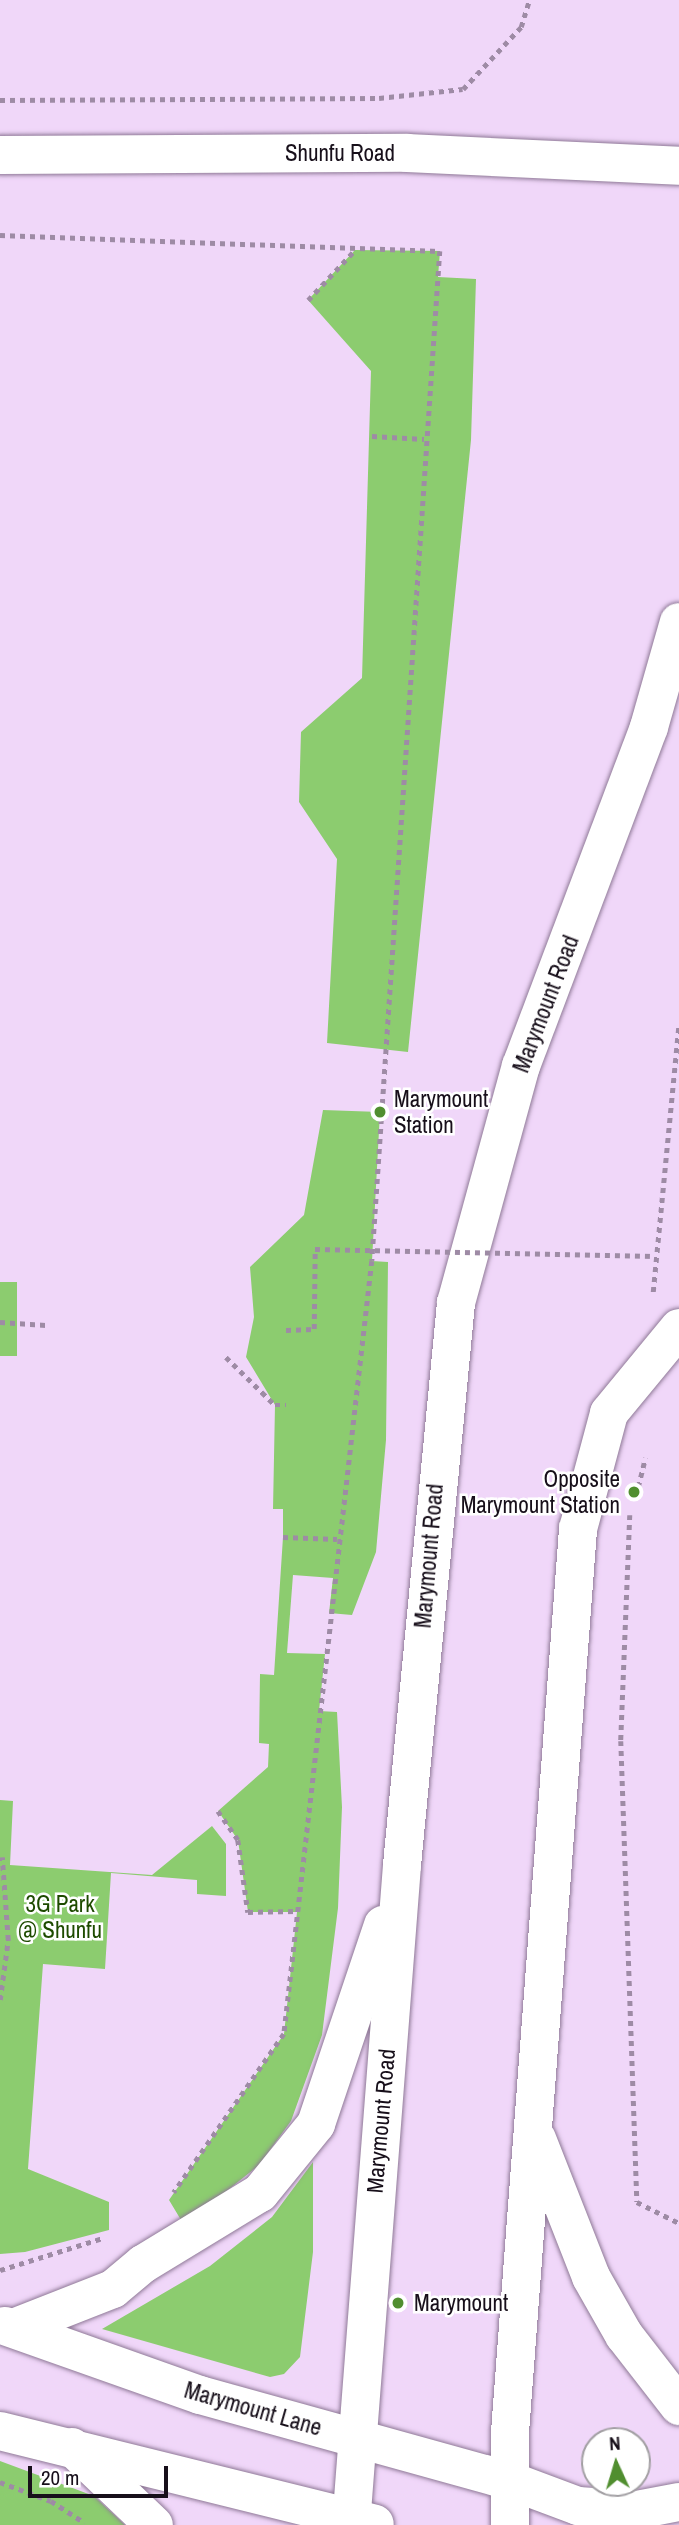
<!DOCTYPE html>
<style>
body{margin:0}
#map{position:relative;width:679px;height:2525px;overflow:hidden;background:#f0d7f9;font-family:"Archivo Narrow",sans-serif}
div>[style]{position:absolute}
.green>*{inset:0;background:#8ccc6f;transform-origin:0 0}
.path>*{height:4.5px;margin-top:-2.25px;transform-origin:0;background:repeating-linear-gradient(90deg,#9e8ba5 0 5px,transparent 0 10px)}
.roads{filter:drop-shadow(0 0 2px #8f7997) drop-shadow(0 0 2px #8f7997)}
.minor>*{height:38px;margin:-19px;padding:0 19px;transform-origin:19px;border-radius:19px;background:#fff}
.major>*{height:38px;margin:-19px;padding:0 19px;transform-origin:19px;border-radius:19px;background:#fff}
.path-bridge>*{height:4.5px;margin-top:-2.25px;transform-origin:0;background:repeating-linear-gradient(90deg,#9e8ba5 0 5px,transparent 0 10px)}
.dots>*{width:19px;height:19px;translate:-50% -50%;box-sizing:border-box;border:4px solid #fff;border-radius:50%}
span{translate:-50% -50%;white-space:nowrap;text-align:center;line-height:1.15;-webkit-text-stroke:5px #fff;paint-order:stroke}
.street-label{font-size:23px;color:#170f1a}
.poi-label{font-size:23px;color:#170f1a}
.left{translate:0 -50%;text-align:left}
.right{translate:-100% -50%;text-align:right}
.park-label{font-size:23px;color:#1e4b00}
.north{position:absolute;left:581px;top:2427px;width:70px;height:70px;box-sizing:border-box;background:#fff;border:2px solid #a29fa3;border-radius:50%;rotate:356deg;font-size:19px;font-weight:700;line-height:28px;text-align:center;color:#170f1a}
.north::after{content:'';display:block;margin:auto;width:24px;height:32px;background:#508e2f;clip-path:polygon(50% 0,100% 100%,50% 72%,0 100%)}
.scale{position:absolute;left:28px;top:2466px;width:140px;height:32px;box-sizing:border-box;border:4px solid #170f1a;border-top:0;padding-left:9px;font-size:21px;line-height:24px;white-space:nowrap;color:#170f1a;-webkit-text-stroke:5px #fff;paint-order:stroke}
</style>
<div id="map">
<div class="green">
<div style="clip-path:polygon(355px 250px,440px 251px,438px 277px,476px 279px,471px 440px,408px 1052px,327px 1043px,337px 859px,299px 802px,301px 732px,362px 678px,371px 371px,308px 300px)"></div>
<div style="clip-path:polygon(323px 1110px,380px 1112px,372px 1261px,388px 1262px,386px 1440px,376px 1552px,352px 1615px,329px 1613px,333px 1578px,293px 1575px,287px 1653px,325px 1654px,319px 1711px,337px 1712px,342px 1807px,338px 1908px,322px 2035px,291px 2121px,259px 2165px,184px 2225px,169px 2200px,284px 2034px,297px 1912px,248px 1912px,238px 1840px,218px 1811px,268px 1767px,269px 1744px,259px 1743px,260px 1674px,274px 1675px,283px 1537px,283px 1509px,273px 1509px,275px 1405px,246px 1357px,254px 1317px,250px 1267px,304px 1215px)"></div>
<div style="left:0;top:1282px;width:17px;height:74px"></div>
<div style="clip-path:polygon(0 1800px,13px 1801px,10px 1865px,152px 1875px,212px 1826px,226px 1844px,226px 1896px,197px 1894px,197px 1880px,111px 1873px,105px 1969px,43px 1964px,28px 2169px,109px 2202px,109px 2230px,25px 2252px,0 2254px)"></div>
<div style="clip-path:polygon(313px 2162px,313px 2252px,300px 2357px,284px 2374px,270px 2377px,102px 2329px,210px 2266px,272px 2217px)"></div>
<div style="clip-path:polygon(0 2461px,94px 2496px,125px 2525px,0 2525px)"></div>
</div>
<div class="path">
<div style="left:0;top:100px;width:379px;rotate:-0.3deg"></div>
<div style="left:379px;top:98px;width:84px;rotate:-6.1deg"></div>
<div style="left:463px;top:89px;width:85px;rotate:-46.9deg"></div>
<div style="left:521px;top:27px;width:28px;rotate:-73deg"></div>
<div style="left:0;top:235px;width:440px;rotate:2.1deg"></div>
<div style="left:440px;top:251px;width:1012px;rotate:93.85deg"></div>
<div style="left:372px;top:1261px;width:778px;rotate:96.49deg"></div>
<div style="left:284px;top:2034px;width:193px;rotate:124.8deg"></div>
<div style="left:308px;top:300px;width:67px;rotate:-46.8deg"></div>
<div style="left:372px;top:436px;width:52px;rotate:3.3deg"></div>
<div style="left:653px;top:1292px;width:269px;rotate:-84.5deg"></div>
<div style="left:0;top:1322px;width:46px;rotate:3.7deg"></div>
<div style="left:286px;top:1330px;width:28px;rotate:-2deg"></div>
<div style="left:314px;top:1329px;width:80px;rotate:-89.3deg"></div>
<div style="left:226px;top:1357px;width:69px;rotate:44.4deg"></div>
<div style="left:275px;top:1405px;width:11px"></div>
<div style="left:638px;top:1487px;width:30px;rotate:-76deg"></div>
<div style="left:630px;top:1515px;width:226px;rotate:92.3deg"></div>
<div style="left:621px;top:1741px;width:461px;rotate:88deg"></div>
<div style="left:637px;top:2202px;width:47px;rotate:26.6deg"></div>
<div style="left:283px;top:1537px;width:54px;rotate:2.1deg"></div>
<div style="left:218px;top:1811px;width:35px;rotate:55deg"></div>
<div style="left:238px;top:1840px;width:73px;rotate:82.1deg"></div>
<div style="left:248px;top:1912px;width:49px;rotate:-1.2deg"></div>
<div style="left:0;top:2000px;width:61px;rotate:-82.4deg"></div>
<div style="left:8px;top:1940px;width:83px;rotate:-94.1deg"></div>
<div style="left:0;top:2270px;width:108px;rotate:-17.3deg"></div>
<div style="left:0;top:2482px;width:54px;rotate:20.4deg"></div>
<div style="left:51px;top:2501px;width:40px;rotate:32.9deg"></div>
</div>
<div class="roads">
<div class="minor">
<div style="left:0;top:155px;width:407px;rotate:-0.3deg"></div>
<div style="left:407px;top:153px;width:272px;rotate:2.7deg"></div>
<div style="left:511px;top:2481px;width:72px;rotate:20.5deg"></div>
<div style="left:578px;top:2506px;width:59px;rotate:3.9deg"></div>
<div style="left:637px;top:2510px;width:43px;rotate:-10.8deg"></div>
</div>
<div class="major">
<div style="left:537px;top:2139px;width:148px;rotate:68.6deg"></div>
<div style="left:591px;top:2277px;width:67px;rotate:60.4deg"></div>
<div style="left:624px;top:2335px;width:90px;rotate:52.2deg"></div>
<div style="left:5px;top:2326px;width:207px;rotate:19.5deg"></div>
<div style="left:200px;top:2395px;width:323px;rotate:15.5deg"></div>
<div style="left:16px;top:2327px;width:104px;rotate:-21.4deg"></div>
<div style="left:113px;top:2289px;width:39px;rotate:-40deg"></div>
<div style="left:143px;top:2264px;width:137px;rotate:-31.3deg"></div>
<div style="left:260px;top:2193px;width:89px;rotate:-50.9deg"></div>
<div style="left:316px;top:2124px;width:210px;rotate:-71.4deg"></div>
<div style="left:0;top:2431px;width:386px;rotate:13.9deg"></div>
<div style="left:72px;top:2447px;width:113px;rotate:43.6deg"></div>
<div style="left:351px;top:2525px;width:662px;rotate:-85.58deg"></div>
<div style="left:402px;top:1865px;width:565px;rotate:-84.51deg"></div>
<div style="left:456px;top:1303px;width:246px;rotate:-74.7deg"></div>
<div style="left:521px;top:1066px;width:362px;rotate:-69.3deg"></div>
<div style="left:649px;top:727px;width:109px;rotate:-74.1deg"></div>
<div style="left:510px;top:2525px;width:93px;rotate:-90deg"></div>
<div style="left:510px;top:2432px;width:906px;rotate:-85.69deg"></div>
<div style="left:578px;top:1529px;width:120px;rotate:-75deg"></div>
<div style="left:609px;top:1413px;width:110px;rotate:-50.5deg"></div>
</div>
</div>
<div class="path-bridge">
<div style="left:315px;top:1249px;width:340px;rotate:1.2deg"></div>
</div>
<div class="dots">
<div style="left:380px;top:1112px;background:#508e2f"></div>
<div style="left:634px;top:1492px;background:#508e2f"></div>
<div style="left:398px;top:2303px;background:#508e2f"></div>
</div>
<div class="street-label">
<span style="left:340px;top:153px">Shunfu Road</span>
<span style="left:546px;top:1004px;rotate:-69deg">Marymount Road</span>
<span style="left:429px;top:1556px;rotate:-85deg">Marymount Road</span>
<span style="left:381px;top:2121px;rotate:-85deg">Marymount Road</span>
<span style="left:253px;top:2409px;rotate:16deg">Marymount Lane</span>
</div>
<div class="poi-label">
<span class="left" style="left:394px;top:1112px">Marymount<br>Station</span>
<span class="right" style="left:620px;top:1492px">Opposite<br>Marymount Station</span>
<span class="left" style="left:414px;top:2303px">Marymount</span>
</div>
<div class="park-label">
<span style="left:60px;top:1917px">3G Park<br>@ Shunfu</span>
</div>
<div class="north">N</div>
<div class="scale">20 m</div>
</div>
